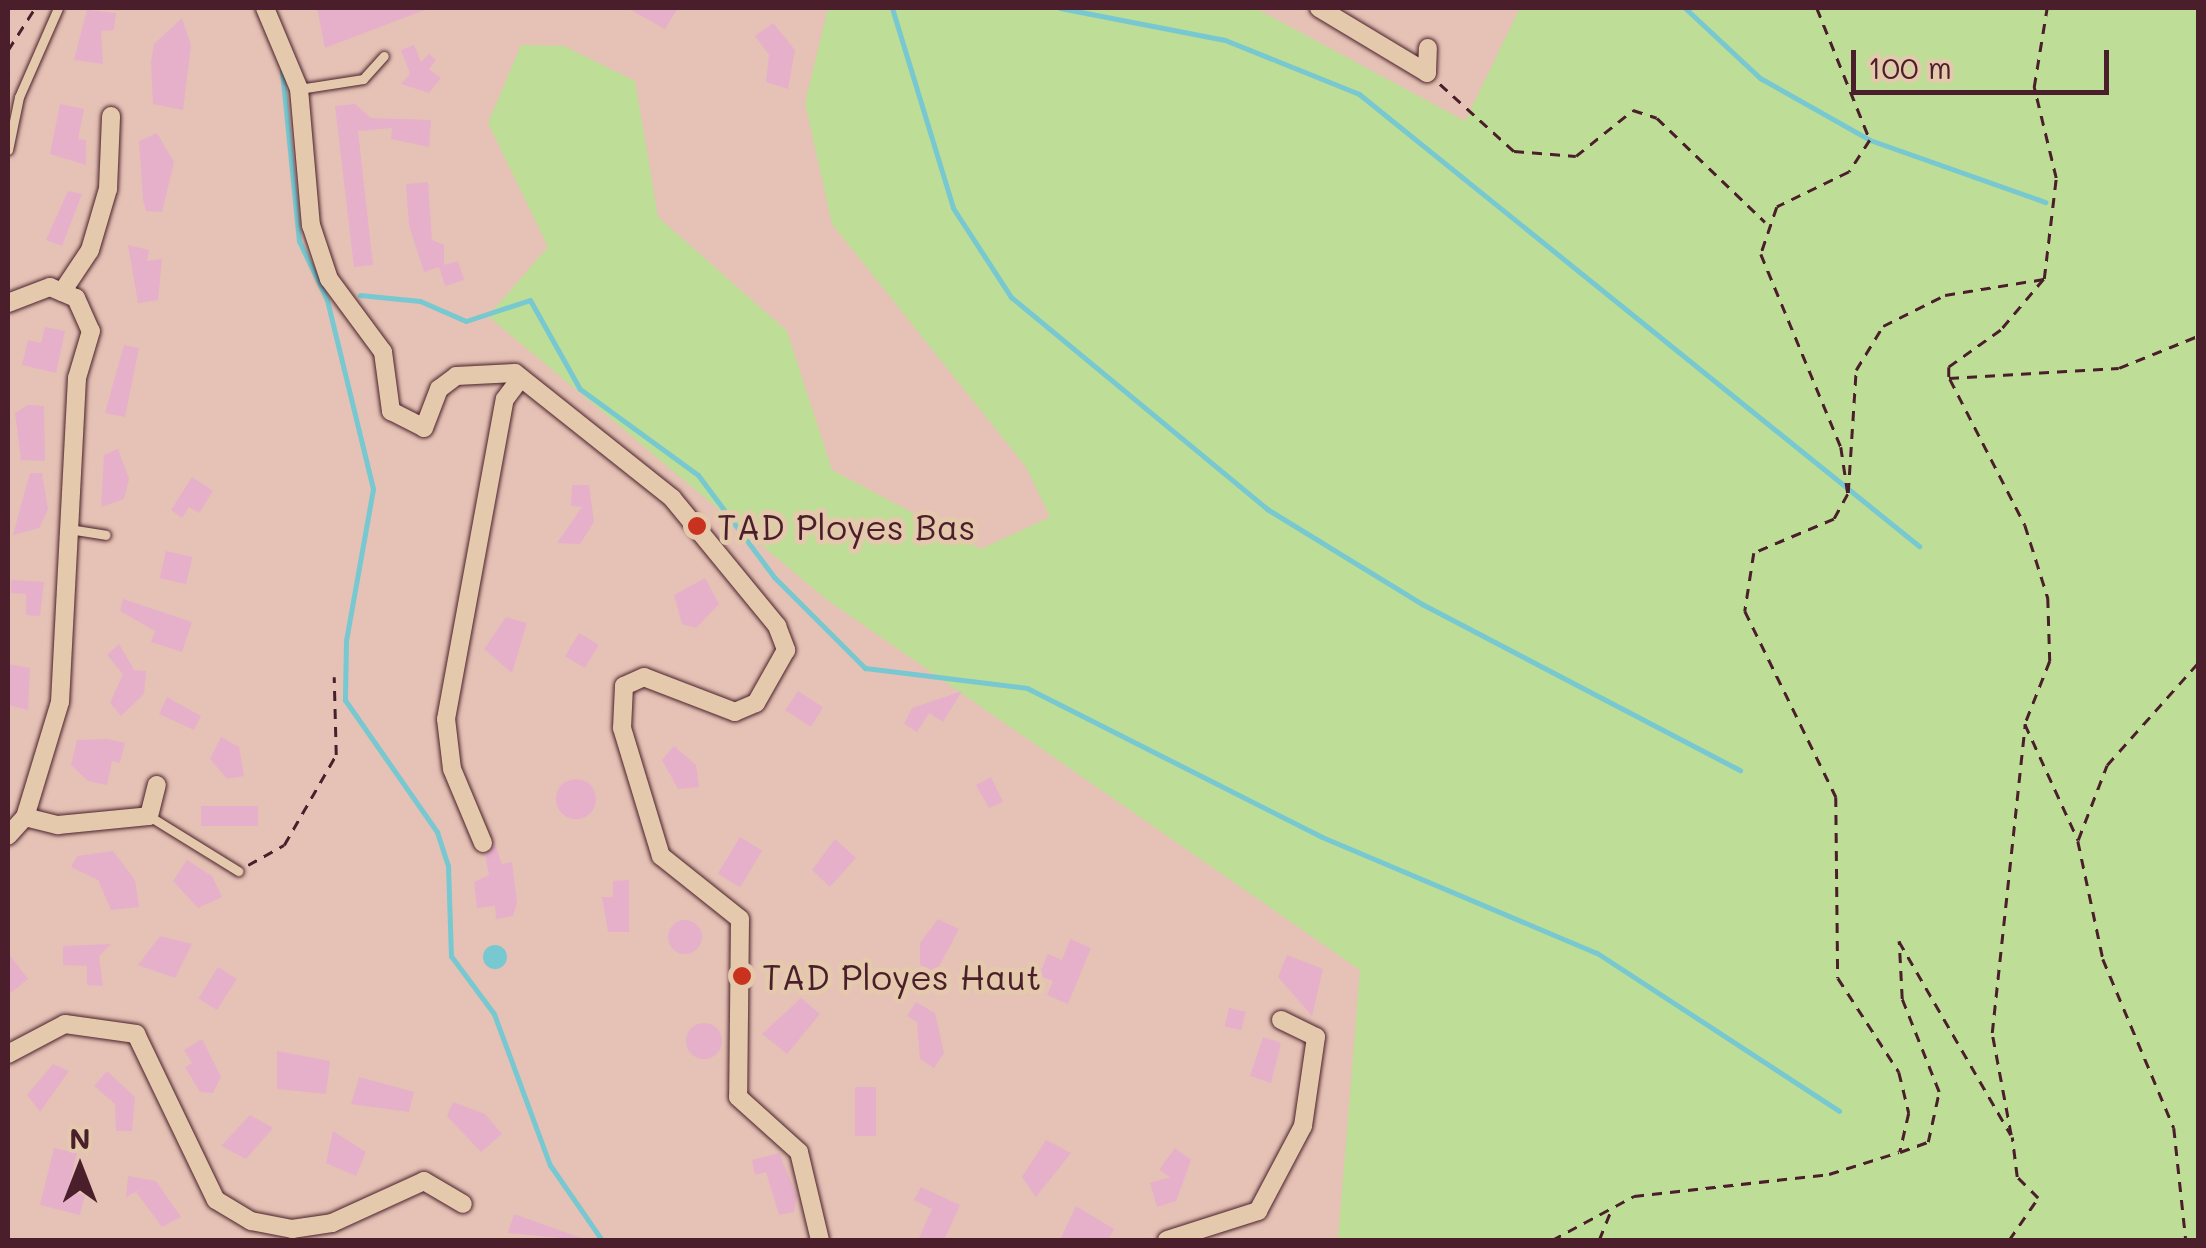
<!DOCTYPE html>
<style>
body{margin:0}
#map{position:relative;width:2206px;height:1248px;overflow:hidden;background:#e5c2b5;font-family:Mali,sans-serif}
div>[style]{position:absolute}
.green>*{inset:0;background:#bedd96}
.water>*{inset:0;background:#77c8d0}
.round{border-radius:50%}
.stream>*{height:5px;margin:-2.5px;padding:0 2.5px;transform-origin:2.5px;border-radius:2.5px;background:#77c8d0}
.building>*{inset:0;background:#e6b0ca;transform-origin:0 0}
.path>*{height:2.5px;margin-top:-1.25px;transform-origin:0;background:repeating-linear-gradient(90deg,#4a1f2b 0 10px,transparent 0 18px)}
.roads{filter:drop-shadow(0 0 2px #4a1f2b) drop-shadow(0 0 2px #4a1f2b)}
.service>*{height:9px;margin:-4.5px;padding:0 4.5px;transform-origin:4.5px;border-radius:4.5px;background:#e4c9ac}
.minor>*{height:18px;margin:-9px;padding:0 9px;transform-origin:9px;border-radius:9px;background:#e4c9ac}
.dots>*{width:28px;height:28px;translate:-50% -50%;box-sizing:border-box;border:5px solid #e4c9ac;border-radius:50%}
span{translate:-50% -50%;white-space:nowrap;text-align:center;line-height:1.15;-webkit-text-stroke:10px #e4c9ac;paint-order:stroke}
.poi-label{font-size:35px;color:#4a1f2b}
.left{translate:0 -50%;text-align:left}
.frame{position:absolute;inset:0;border:10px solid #4a1f2b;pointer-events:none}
.north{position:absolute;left:30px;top:1118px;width:100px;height:100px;-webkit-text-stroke:8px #e4c9ac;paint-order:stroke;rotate:0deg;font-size:28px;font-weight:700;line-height:40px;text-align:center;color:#4a1f2b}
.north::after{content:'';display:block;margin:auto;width:35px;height:45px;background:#4a1f2b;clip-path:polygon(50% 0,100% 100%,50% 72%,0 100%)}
.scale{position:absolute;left:1851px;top:50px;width:258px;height:45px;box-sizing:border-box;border:5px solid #4a1f2b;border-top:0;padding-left:12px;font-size:30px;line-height:35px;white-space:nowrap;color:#4a1f2b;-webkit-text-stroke:8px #e4c9ac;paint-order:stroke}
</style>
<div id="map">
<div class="green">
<div style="clip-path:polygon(828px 8px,1255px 8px,1465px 121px,1520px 8px,2198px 8px,2198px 1240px,1338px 1240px,1360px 970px,826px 599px,488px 316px,548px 247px,488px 123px,521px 45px,564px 46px,635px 81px,658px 217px,787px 331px,832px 470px,981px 549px,1050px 517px,1026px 467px,832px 224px,805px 103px)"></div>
</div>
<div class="water">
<div class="round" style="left:483px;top:945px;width:24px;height:24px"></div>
</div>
<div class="stream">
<div style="left:892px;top:8px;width:209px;rotate:73deg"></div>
<div style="left:953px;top:208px;width:106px;rotate:56.9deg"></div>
<div style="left:1011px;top:297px;width:332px;rotate:39.6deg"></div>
<div style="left:1267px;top:509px;width:182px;rotate:31.5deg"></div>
<div style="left:1422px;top:604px;width:359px;rotate:27.6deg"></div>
<div style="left:1060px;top:8px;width:168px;rotate:11deg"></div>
<div style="left:1225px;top:40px;width:144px;rotate:21.9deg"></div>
<div style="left:1359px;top:94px;width:720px;rotate:38.91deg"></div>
<div style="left:1685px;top:8px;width:103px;rotate:43deg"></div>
<div style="left:1760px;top:78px;width:126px;rotate:29.4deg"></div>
<div style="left:1870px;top:140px;width:186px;rotate:19.5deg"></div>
<div style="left:282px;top:71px;width:171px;rotate:84.3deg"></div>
<div style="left:299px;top:241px;width:65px;rotate:64.6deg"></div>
<div style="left:327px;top:300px;width:195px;rotate:76.3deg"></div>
<div style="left:373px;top:489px;width:153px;rotate:100.1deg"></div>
<div style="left:346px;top:640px;width:60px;rotate:91deg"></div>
<div style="left:345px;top:700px;width:161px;rotate:55.1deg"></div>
<div style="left:437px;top:832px;width:36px;rotate:72deg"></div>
<div style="left:448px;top:866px;width:90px;rotate:88.1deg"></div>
<div style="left:451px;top:956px;width:72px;rotate:53.4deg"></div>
<div style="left:494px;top:1014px;width:161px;rotate:69.7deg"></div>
<div style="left:550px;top:1165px;width:91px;rotate:55.3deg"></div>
<div style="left:360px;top:295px;width:60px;rotate:5.7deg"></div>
<div style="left:420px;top:301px;width:50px;rotate:23.5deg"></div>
<div style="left:466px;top:321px;width:67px;rotate:-18.2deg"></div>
<div style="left:530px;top:300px;width:102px;rotate:60.7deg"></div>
<div style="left:580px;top:389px;width:146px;rotate:36.1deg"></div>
<div style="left:698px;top:475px;width:127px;rotate:53.3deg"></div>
<div style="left:774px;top:577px;width:129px;rotate:45deg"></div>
<div style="left:865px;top:668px;width:163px;rotate:7deg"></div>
<div style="left:1027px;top:688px;width:330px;rotate:26.8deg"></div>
<div style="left:1322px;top:837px;width:298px;rotate:22.9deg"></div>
<div style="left:1597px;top:953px;width:289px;rotate:33.1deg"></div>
</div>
<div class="building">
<div style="clip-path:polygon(317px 8px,426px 8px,427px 9px,325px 48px)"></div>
<div style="clip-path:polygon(627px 8px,678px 8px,665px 29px)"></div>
<div style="clip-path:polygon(87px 10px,116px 13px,114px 30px,101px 31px,103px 64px,74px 60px)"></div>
<div style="clip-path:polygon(182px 18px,191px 45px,183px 110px,153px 104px,151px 62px,154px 44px)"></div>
<div style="clip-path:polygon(773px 23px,795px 50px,788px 89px,766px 82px,769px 55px,755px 36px)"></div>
<div style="clip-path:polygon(414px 45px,421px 62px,429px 54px,436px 60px,429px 69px,441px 78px,429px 93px,401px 84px,410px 74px,401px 50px)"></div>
<div style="clip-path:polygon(60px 104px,84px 109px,78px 139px,86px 140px,86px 165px,50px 154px)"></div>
<div style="clip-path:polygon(355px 104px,371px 118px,431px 120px,429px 147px,391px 139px,392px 128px,358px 131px,373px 265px,354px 267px,335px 106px)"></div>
<div style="clip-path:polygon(157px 133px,174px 162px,162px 212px,146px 211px,143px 200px,139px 141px)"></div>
<div style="clip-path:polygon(428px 182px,432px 240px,444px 245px,444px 265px,458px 261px,464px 280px,445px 286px,439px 267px,424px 272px,409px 225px,406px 184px)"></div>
<div style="clip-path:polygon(68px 191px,82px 194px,62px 246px,46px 240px)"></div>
<div style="clip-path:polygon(128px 245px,149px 250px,147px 261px,162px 259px,158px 300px,138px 303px)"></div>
<div style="clip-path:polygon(45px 327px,65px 331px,56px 373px,22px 365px,28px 340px,41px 343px)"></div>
<div style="clip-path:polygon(124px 345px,139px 348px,125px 417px,105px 413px)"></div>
<div style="clip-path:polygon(28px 405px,44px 406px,45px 461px,21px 460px,15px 413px)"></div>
<div style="clip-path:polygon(118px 449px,129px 479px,124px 499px,101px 507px,104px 455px)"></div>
<div style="clip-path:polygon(30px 473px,42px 473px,48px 509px,39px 528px,13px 535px)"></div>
<div style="clip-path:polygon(192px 477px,213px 491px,199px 513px,189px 507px,182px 518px,171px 510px)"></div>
<div style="clip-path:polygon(572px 485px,589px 485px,594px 522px,580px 544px,557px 543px,582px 507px,571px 506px)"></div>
<div style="left:166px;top:551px;width:27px;height:28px;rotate:13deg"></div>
<div style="clip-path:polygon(705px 578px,719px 604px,696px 628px,682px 624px,674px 595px)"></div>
<div style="clip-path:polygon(11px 580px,44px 582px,40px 616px,26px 615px,26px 594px,11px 593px)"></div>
<div style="clip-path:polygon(123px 599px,192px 622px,182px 652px,151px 642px,155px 631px,120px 611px)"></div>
<div style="clip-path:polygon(506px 617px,527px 623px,512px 673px,484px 649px)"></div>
<div style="left:579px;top:633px;width:23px;height:27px;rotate:31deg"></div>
<div style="clip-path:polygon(119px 644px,134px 670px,146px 671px,144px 694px,121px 716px,110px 703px,123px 674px,107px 655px)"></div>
<div style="clip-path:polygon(8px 664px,30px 668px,28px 710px,8px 705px)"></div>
<div style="left:798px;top:691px;width:30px;height:23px;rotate:33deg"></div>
<div style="clip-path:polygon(962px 691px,943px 722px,929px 713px,917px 732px,904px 724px,912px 708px)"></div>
<div style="clip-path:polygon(167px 697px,201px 716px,194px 730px,159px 714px)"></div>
<div style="clip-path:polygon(221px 737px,239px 747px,244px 776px,227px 779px,210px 759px)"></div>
<div style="clip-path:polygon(108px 739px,125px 743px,120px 763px,112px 761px,107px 785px,88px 781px,71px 765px,77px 740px)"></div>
<div style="clip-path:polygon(674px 746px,696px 765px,699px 787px,678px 789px,662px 760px)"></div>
<div style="clip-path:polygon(991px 777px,1003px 802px,989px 808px,976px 785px)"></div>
<div class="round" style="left:556px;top:779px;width:40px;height:40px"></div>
<div style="left:201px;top:806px;width:57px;height:20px"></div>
<div style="left:740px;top:837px;width:26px;height:43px;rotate:31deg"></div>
<div style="clip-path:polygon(835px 839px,856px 858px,830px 887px,812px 870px)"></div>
<div style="clip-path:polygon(495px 845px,502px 864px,512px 862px,517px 903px,513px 916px,496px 919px,495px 906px,477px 908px,474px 882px,489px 875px,485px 855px)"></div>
<div style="clip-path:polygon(113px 851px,135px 880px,139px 907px,111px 910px,98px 880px,71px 867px,77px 856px)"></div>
<div style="clip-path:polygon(187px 860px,212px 876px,222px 897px,198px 908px,173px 881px)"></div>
<div style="clip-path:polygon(629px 880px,629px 932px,608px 932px,602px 897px,613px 897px,613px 881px)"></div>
<div style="clip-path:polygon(938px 919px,959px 929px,936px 972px,920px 965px,920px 943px)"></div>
<div class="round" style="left:668px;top:920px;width:34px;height:34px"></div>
<div style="clip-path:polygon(160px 936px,192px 944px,175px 978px,138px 965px)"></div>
<div style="clip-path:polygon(1070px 939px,1091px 948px,1068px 1004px,1047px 995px,1053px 981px,1039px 975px,1048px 954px,1062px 960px)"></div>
<div style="clip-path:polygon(111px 944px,99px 956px,103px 986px,87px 985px,87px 966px,63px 965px,63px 946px)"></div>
<div style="clip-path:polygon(8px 953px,28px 979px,8px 995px)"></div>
<div style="clip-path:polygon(1287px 955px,1323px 969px,1312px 1016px,1278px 977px)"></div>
<div style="left:218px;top:967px;width:22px;height:37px;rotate:32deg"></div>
<div style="clip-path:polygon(801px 998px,820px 1014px,787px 1054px,762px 1034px)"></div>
<div style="clip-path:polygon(916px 1002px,935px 1013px,944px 1053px,934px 1068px,920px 1059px,917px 1022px,907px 1016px)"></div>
<div style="left:1229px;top:1008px;width:17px;height:19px;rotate:13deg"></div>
<div class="round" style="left:686px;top:1023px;width:36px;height:36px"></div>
<div style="clip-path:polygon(1263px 1037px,1281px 1043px,1271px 1083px,1250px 1076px)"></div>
<div style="clip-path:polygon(202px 1039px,221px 1077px,213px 1093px,200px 1092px,185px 1067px,192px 1063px,184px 1050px)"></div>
<div style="clip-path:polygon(277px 1051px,330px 1061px,326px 1094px,277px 1089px)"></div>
<div style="clip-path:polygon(53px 1064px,69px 1071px,40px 1112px,27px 1095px)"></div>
<div style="clip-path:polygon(107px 1071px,135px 1097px,132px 1131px,116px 1131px,115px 1104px,94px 1086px)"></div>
<div style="clip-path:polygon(359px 1077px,414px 1092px,409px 1112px,351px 1104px)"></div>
<div style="left:876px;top:1087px;width:49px;height:21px;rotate:90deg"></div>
<div style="clip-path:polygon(453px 1102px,485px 1114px,502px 1134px,481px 1152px,447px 1116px)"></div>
<div style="clip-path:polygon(250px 1115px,273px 1128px,246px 1159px,221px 1146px)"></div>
<div style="clip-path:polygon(333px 1131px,366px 1152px,356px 1176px,326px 1163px)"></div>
<div style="clip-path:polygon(1046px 1140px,1071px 1153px,1036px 1197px,1022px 1177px)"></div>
<div style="clip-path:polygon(54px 1148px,77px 1153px,68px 1191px,85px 1195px,80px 1215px,40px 1205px)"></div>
<div style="clip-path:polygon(1175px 1148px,1191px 1160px,1176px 1201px,1157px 1207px,1150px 1183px,1170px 1177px,1159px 1170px)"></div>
<div style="clip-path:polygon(779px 1153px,797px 1196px,794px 1212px,779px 1215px,766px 1172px,755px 1175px,752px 1160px)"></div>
<div style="clip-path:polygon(128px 1176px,156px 1181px,181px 1217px,162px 1227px,136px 1192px,146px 1186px,126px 1197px)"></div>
<div style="clip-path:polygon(921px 1187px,960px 1205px,944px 1240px,918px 1240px,932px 1209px,914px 1200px)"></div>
<div style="clip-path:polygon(1076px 1206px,1114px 1229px,1108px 1240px,1060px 1240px)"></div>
<div style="clip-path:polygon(514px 1214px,584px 1239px,583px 1240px,508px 1233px)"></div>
</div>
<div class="path">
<div style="left:1817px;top:8px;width:142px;rotate:68.1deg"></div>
<div style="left:1870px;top:140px;width:38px;rotate:123deg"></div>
<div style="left:1849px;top:172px;width:80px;rotate:154.1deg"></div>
<div style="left:1777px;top:207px;width:50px;rotate:108.8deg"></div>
<div style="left:1761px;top:254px;width:209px;rotate:67.5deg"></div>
<div style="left:1841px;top:447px;width:48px;rotate:81.5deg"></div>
<div style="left:1848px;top:494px;width:29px;rotate:119deg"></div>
<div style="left:1834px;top:519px;width:87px;rotate:157deg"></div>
<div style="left:1754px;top:553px;width:59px;rotate:98.8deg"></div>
<div style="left:1745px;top:611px;width:207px;rotate:63.9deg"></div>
<div style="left:1836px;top:797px;width:181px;rotate:89.4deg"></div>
<div style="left:1838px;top:978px;width:112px;rotate:57deg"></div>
<div style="left:1899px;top:1072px;width:42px;rotate:76.3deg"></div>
<div style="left:1909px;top:1113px;width:40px;rotate:103deg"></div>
<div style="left:1900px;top:1152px;width:30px;rotate:-20deg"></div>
<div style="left:1928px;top:1142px;width:51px;rotate:-77.6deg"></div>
<div style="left:1939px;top:1092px;width:100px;rotate:-111.7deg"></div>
<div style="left:1902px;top:999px;width:58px;rotate:-93deg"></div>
<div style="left:1899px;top:941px;width:224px;rotate:60deg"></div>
<div style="left:2011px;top:1135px;width:104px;rotate:-100.6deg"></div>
<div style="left:1992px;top:1033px;width:311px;rotate:-83.9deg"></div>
<div style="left:2025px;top:724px;width:128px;rotate:65.4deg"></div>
<div style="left:2078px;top:840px;width:80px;rotate:-68.9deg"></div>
<div style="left:2107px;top:765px;width:137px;rotate:-48.3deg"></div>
<div style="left:8px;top:50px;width:50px;rotate:-57.3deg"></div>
<div style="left:1440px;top:84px;width:100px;rotate:42.2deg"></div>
<div style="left:1514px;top:151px;width:62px;rotate:4.6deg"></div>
<div style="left:1576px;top:156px;width:73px;rotate:-38.9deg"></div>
<div style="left:1633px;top:110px;width:25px;rotate:18deg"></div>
<div style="left:1657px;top:118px;width:150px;rotate:43.9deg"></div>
<div style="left:2044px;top:279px;width:102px;rotate:-83.2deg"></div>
<div style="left:2056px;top:178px;width:94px;rotate:-103.6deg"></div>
<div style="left:2034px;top:87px;width:80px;rotate:-80.7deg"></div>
<div style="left:1950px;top:379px;width:164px;rotate:62.8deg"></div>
<div style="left:2025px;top:525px;width:77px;rotate:72.5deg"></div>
<div style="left:2048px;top:598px;width:63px;rotate:88.2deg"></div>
<div style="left:2050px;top:661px;width:68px;rotate:111.6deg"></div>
<div style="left:1848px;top:493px;width:123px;rotate:-86.3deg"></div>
<div style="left:1856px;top:370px;width:52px;rotate:-58.5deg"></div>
<div style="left:1883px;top:326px;width:69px;rotate:-26.6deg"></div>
<div style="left:1945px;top:295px;width:100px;rotate:-9.2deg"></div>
<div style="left:2044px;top:279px;width:67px;rotate:130.1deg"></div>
<div style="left:2001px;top:330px;width:64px;rotate:144.6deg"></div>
<div style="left:1949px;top:367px;width:11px;rotate:90deg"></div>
<div style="left:1949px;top:378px;width:170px;rotate:-3.4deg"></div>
<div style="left:2119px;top:368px;width:85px;rotate:-22.1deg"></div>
<div style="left:2078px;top:841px;width:121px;rotate:78deg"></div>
<div style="left:2103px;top:959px;width:183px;rotate:67.2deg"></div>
<div style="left:2174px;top:1128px;width:113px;rotate:83.9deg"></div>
<div style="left:248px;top:865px;width:41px;rotate:-29.1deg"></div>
<div style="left:284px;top:845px;width:104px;rotate:-60deg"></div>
<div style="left:336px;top:755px;width:78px;rotate:-91.5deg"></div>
<div style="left:1552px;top:1240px;width:93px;rotate:-28.2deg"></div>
<div style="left:1634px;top:1196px;width:196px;rotate:-6.4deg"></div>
<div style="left:1829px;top:1174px;width:73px;rotate:-17.4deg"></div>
<div style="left:1599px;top:1240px;width:32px;rotate:-68deg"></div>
<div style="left:2009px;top:1240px;width:51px;rotate:-55.4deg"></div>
<div style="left:2038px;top:1198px;width:30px;rotate:-135deg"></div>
<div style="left:2017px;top:1177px;width:40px;rotate:-97.1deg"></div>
</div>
<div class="roads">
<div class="service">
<div style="left:299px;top:89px;width:65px;rotate:-8.9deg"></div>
<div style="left:363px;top:79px;width:31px;rotate:-48deg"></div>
<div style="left:8px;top:150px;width:54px;rotate:-78.3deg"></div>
<div style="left:19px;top:97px;width:97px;rotate:-66.3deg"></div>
<div style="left:75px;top:530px;width:31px;rotate:9deg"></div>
<div style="left:149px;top:816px;width:105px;rotate:31.7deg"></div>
</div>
<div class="minor">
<div style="left:265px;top:8px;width:88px;rotate:67.2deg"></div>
<div style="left:299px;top:89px;width:137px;rotate:85deg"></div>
<div style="left:311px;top:225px;width:57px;rotate:71.6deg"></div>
<div style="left:329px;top:279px;width:91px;rotate:53.5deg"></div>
<div style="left:383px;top:352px;width:60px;rotate:82.3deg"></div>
<div style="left:391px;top:411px;width:37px;rotate:27deg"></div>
<div style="left:424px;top:428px;width:42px;rotate:-69deg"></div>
<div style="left:439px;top:389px;width:21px;rotate:-37deg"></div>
<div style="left:456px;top:376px;width:59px;rotate:-2.9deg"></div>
<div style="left:515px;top:373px;width:201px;rotate:38.5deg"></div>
<div style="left:672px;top:498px;width:166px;rotate:50.6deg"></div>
<div style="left:777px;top:626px;width:26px;rotate:69deg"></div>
<div style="left:786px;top:650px;width:61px;rotate:119.5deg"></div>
<div style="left:756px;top:703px;width:23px;rotate:157deg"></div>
<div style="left:735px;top:712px;width:97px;rotate:-159deg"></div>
<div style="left:644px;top:677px;width:22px;rotate:156deg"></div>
<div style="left:624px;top:686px;width:42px;rotate:92.7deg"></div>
<div style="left:622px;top:728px;width:134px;rotate:73.1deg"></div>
<div style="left:661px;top:856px;width:101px;rotate:38.6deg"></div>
<div style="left:740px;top:919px;width:178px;rotate:90.6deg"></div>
<div style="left:738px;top:1097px;width:82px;rotate:42deg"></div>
<div style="left:799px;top:1152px;width:90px;rotate:76.6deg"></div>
<div style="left:1319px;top:8px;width:126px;rotate:31deg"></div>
<div style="left:1427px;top:73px;width:25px;rotate:-88deg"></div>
<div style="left:62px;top:292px;width:50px;rotate:-56.3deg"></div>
<div style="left:90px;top:250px;width:64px;rotate:-73.6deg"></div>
<div style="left:108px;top:189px;width:73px;rotate:-87.6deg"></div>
<div style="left:8px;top:303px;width:45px;rotate:-20.9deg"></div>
<div style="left:50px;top:287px;width:28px;rotate:23deg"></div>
<div style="left:76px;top:298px;width:36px;rotate:66deg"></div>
<div style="left:91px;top:331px;width:49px;rotate:106.6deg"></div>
<div style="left:77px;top:378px;width:324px;rotate:93deg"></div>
<div style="left:60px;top:702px;width:120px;rotate:106.9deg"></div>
<div style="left:25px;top:817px;width:25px;rotate:132deg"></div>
<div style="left:25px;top:817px;width:34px;rotate:14deg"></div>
<div style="left:58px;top:825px;width:91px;rotate:-5.6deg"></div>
<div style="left:149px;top:816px;width:32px;rotate:-76deg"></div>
<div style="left:483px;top:843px;width:80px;rotate:-112.7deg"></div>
<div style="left:452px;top:769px;width:50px;rotate:-96.8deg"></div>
<div style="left:446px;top:719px;width:325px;rotate:-79.6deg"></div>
<div style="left:505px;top:399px;width:25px;rotate:-53deg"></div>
<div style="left:8px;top:1054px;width:64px;rotate:-27.8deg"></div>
<div style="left:65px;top:1024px;width:72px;rotate:8deg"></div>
<div style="left:136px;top:1034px;width:184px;rotate:64.3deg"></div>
<div style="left:216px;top:1200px;width:41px;rotate:31deg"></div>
<div style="left:251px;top:1221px;width:42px;rotate:11deg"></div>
<div style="left:292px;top:1229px;width:40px;rotate:-8.5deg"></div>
<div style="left:332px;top:1223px;width:101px;rotate:-24.5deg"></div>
<div style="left:424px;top:1181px;width:45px;rotate:30.5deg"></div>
<div style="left:1167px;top:1240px;width:96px;rotate:-17.7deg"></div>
<div style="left:1258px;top:1211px;width:96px;rotate:-62.1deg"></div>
<div style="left:1303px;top:1126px;width:90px;rotate:-81.7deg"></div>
<div style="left:1316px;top:1037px;width:39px;rotate:-154deg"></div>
</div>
</div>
<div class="dots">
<div style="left:697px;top:526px;background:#c8321e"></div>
<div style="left:742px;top:976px;background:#c8321e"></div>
</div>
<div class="poi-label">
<span class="left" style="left:717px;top:526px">TAD Ployes Bas</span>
<span class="left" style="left:762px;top:976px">TAD Ployes Haut</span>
</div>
<div class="frame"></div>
<div class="north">N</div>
<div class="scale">100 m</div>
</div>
